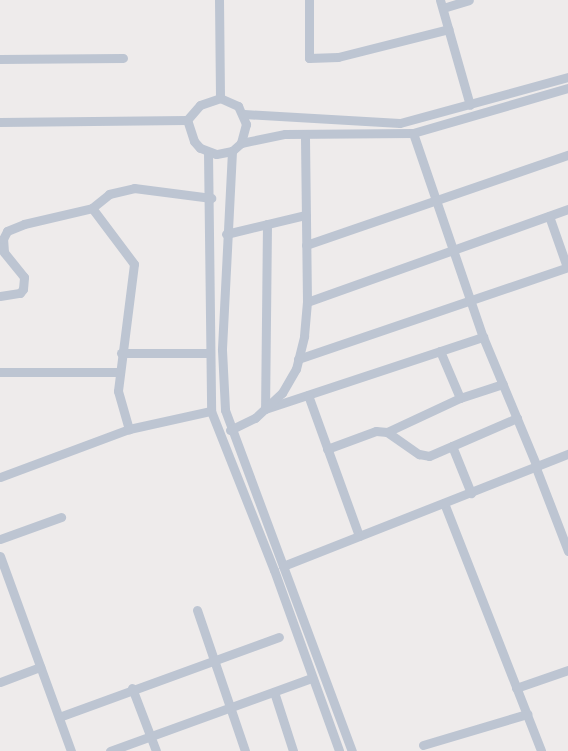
<!DOCTYPE html>
<style>
body{margin:0}
#map{position:relative;width:568px;height:751px;overflow:hidden;background:#eeebeb;font-family:Cabin,sans-serif}
div>[style]{position:absolute}
.minor>*{height:9px;margin:-4.5px;padding:0 4.5px;transform-origin:4.5px;border-radius:4.5px;background:#bdc5d2}
span{translate:-50% -50%;white-space:nowrap;text-align:center;line-height:1.15;-webkit-text-stroke:3px #fff;paint-order:stroke}
</style>
<div id="map">
<div class="minor">
<div style="left:219px;top:0;width:98px;rotate:89.4deg"></div>
<div style="left:309px;top:0;width:58px;rotate:90deg"></div>
<div style="left:309px;top:58px;width:29px;rotate:-2deg"></div>
<div style="left:338px;top:57px;width:114px;rotate:-14.2deg"></div>
<div style="left:440px;top:0;width:109px;rotate:74.1deg"></div>
<div style="left:443px;top:8px;width:27px;rotate:-17deg"></div>
<div style="left:0;top:59px;width:123px;rotate:-0.5deg"></div>
<div style="left:220px;top:98px;width:20px;rotate:24deg"></div>
<div style="left:238px;top:106px;width:20px;rotate:66deg"></div>
<div style="left:246px;top:124px;width:20px;rotate:105deg"></div>
<div style="left:241px;top:143px;width:12px;rotate:138deg"></div>
<div style="left:232px;top:151px;width:16px;rotate:169deg"></div>
<div style="left:216px;top:154px;width:17px;rotate:-159deg"></div>
<div style="left:200px;top:148px;width:9px;rotate:-131deg"></div>
<div style="left:194px;top:141px;width:22px;rotate:-108deg"></div>
<div style="left:187px;top:120px;width:20px;rotate:-49deg"></div>
<div style="left:200px;top:105px;width:21px;rotate:-19deg"></div>
<div style="left:244px;top:114px;width:156px;rotate:3.3deg"></div>
<div style="left:400px;top:123px;width:174px;rotate:-15.3deg"></div>
<div style="left:0;top:122px;width:187px;rotate:-0.6deg"></div>
<div style="left:413px;top:133px;width:216px;rotate:71.1deg"></div>
<div style="left:483px;top:337px;width:141px;rotate:67.4deg"></div>
<div style="left:241px;top:143px;width:45px;rotate:-11.6deg"></div>
<div style="left:285px;top:134px;width:128px;rotate:-0.4deg"></div>
<div style="left:413px;top:133px;width:161px;rotate:-16.2deg"></div>
<div style="left:232px;top:151px;width:199px;rotate:92.9deg"></div>
<div style="left:222px;top:350px;width:60px;rotate:87.1deg"></div>
<div style="left:225px;top:410px;width:364px;rotate:69.6deg"></div>
<div style="left:208px;top:152px;width:259px;rotate:89.3deg"></div>
<div style="left:211px;top:411px;width:171px;rotate:68.4deg"></div>
<div style="left:274px;top:570px;width:192px;rotate:70.2deg"></div>
<div style="left:92px;top:208px;width:70px;rotate:53.1deg"></div>
<div style="left:134px;top:264px;width:128px;rotate:97.2deg"></div>
<div style="left:118px;top:391px;width:40px;rotate:74deg"></div>
<div style="left:549px;top:216px;width:54px;rotate:70.6deg"></div>
<div style="left:267px;top:224px;width:185px;rotate:90.6deg"></div>
<div style="left:265px;top:409px;width:230px;rotate:-18.3deg"></div>
<div style="left:226px;top:234px;width:82px;rotate:-13.4deg"></div>
<div style="left:306px;top:245px;width:277px;rotate:-19deg"></div>
<div style="left:0;top:296px;width:20px;rotate:-9deg"></div>
<div style="left:20px;top:293px;width:5px;rotate:-53deg"></div>
<div style="left:23px;top:289px;width:12px;rotate:-85deg"></div>
<div style="left:24px;top:277px;width:32px;rotate:-129deg"></div>
<div style="left:4px;top:252px;width:13px;rotate:-94deg"></div>
<div style="left:3px;top:239px;width:9px;rotate:-63deg"></div>
<div style="left:7px;top:231px;width:18px;rotate:-22deg"></div>
<div style="left:24px;top:224px;width:70px;rotate:-13.2deg"></div>
<div style="left:92px;top:208px;width:22px;rotate:-39deg"></div>
<div style="left:109px;top:194px;width:26px;rotate:-13deg"></div>
<div style="left:134px;top:188px;width:78px;rotate:7.4deg"></div>
<div style="left:307px;top:302px;width:277px;rotate:-19.6deg"></div>
<div style="left:440px;top:351px;width:51px;rotate:66.9deg"></div>
<div style="left:121px;top:353px;width:89px"></div>
<div style="left:298px;top:359px;width:285px;rotate:-18.8deg"></div>
<div style="left:0;top:372px;width:120px"></div>
<div style="left:308px;top:395px;width:150px;rotate:70.1deg"></div>
<div style="left:230px;top:430px;width:28px;rotate:-26deg"></div>
<div style="left:255px;top:418px;width:37px;rotate:-43deg"></div>
<div style="left:282px;top:393px;width:28px;rotate:-60deg"></div>
<div style="left:296px;top:369px;width:34px;rotate:-76deg"></div>
<div style="left:304px;top:336px;width:34px;rotate:-85deg"></div>
<div style="left:307px;top:302px;width:168px;rotate:-90.7deg"></div>
<div style="left:387px;top:432px;width:81px;rotate:-25deg"></div>
<div style="left:460px;top:398px;width:45px;rotate:-18deg"></div>
<div style="left:452px;top:446px;width:51px;rotate:68deg"></div>
<div style="left:327px;top:449px;width:52px;rotate:-20.2deg"></div>
<div style="left:376px;top:431px;width:11px;rotate:5deg"></div>
<div style="left:387px;top:432px;width:39px;rotate:35deg"></div>
<div style="left:419px;top:454px;width:10px;rotate:11deg"></div>
<div style="left:429px;top:456px;width:96px;rotate:-23.4deg"></div>
<div style="left:536px;top:468px;width:89px;rotate:68.9deg"></div>
<div style="left:0;top:477px;width:138px;rotate:-20.4deg"></div>
<div style="left:129px;top:429px;width:84px;rotate:-12.4deg"></div>
<div style="left:444px;top:503px;width:266px;rotate:68.6deg"></div>
<div style="left:0;top:539px;width:65px;rotate:-19.8deg"></div>
<div style="left:0;top:556px;width:208px;rotate:70deg"></div>
<div style="left:283px;top:566px;width:306px;rotate:-21.5deg"></div>
<div style="left:197px;top:610px;width:149px;rotate:71.2deg"></div>
<div style="left:0;top:682px;width:43px;rotate:-20.6deg"></div>
<div style="left:132px;top:688px;width:67px;rotate:69.1deg"></div>
<div style="left:516px;top:688px;width:55px;rotate:-19.1deg"></div>
<div style="left:274px;top:692px;width:62px;rotate:72.1deg"></div>
<div style="left:59px;top:717px;width:234px;rotate:-20deg"></div>
<div style="left:423px;top:745px;width:109px;rotate:-16.6deg"></div>
<div style="left:110px;top:751px;width:215px;rotate:-19.9deg"></div>
</div>
</div>
